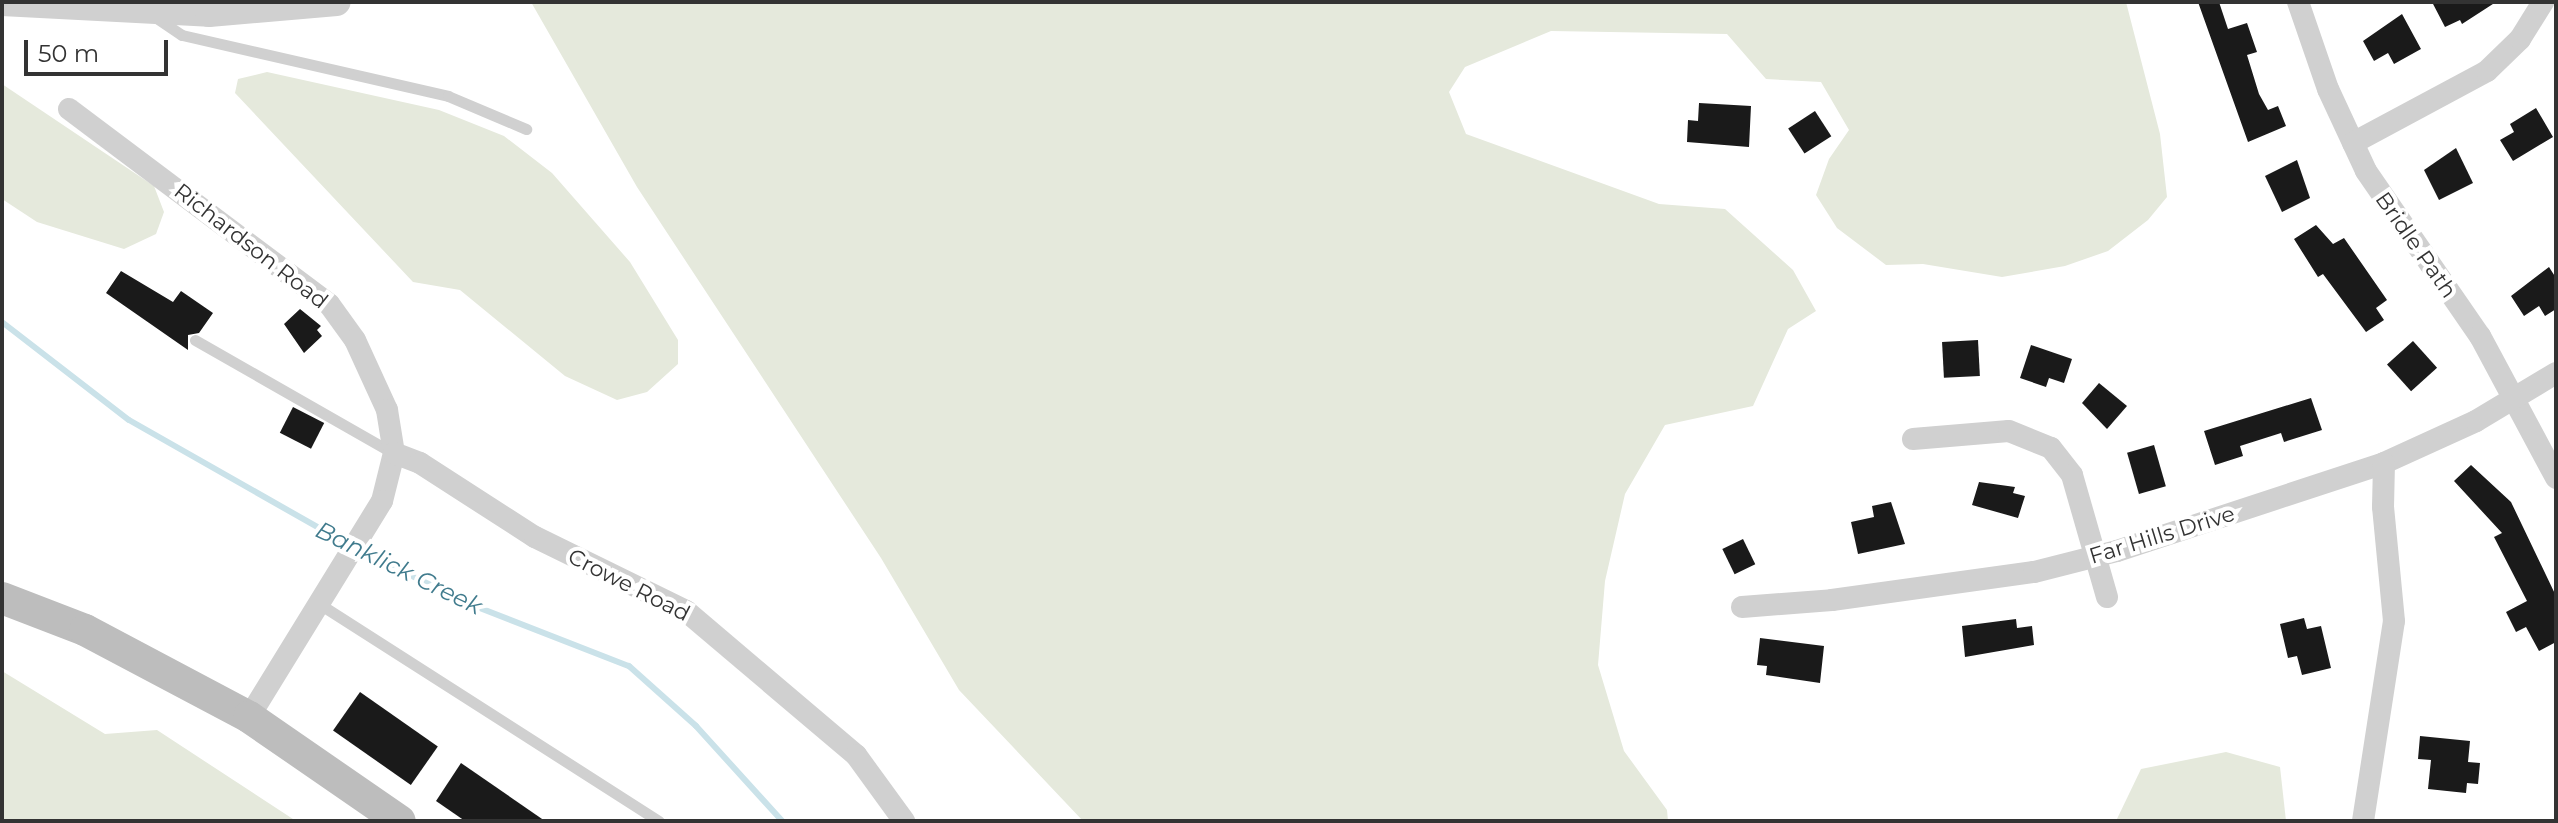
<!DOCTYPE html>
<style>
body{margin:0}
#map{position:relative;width:2558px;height:823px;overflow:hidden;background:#fff;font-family:Montserrat,sans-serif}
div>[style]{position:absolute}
.green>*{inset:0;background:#e5e9dc}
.stream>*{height:6px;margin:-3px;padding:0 3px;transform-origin:3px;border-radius:3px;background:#cae2e9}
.building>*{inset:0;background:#1a1a1a;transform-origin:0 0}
.service>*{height:11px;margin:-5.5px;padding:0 5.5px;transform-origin:5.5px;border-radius:5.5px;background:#d0d0d0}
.minor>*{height:22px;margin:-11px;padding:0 11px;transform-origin:11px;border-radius:11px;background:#d0d0d0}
.tertiary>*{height:28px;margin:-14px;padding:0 14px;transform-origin:14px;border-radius:14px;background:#d0d0d0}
.secondary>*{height:32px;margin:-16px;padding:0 16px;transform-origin:16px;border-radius:16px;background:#bdbdbd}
span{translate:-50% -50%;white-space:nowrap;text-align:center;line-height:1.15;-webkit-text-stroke:8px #fff;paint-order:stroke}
.street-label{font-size:22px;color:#333}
.water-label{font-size:24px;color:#407b8d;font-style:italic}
.frame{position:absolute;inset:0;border:4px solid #333;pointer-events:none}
.scale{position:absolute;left:24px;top:40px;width:144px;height:36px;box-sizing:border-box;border:4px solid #333;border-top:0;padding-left:10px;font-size:24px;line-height:28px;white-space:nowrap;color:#333;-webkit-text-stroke:6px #fff;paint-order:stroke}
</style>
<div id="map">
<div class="green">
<div style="clip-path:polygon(531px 2px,2126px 2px,2160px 134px,2167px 197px,2148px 220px,2108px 251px,2065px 266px,2002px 277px,1923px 264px,1886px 265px,1837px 228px,1816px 195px,1829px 159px,1849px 130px,1821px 82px,1766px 79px,1727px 34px,1551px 31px,1465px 67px,1449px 92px,1466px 134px,1659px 204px,1725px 209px,1793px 270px,1816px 311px,1788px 329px,1753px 406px,1665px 425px,1625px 494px,1605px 581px,1598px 665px,1624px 751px,1667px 810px,1668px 821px,1083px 821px,959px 690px,881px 558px,637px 187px)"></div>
<div style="clip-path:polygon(267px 72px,439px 110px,504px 136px,552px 173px,630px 262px,678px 340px,678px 364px,647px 392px,617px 400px,565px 376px,460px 290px,413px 282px,235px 93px,238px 79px)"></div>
<div style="clip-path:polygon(2px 84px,154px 186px,164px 212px,156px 234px,124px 249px,37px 222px,2px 199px)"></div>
<div style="clip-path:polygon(2px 671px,105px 734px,157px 730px,296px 821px,2px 821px)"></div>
<div style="clip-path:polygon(2226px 752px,2280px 767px,2286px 821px,2116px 821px,2141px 769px)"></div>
</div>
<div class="stream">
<div style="left:2px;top:322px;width:160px;rotate:37.7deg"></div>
<div style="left:129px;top:420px;width:253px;rotate:29.6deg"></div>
<div style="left:359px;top:550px;width:120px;rotate:26.1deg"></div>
<div style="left:467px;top:603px;width:174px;rotate:21.3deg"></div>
<div style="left:629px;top:666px;width:90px;rotate:41.8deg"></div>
<div style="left:696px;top:726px;width:128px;rotate:47.8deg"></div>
</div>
<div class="building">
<div style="clip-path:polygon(2198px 2px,2219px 2px,2228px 29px,2247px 23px,2257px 52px,2247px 55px,2259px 94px,2268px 110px,2278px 106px,2286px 126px,2248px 142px)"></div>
<div style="clip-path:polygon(2432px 2px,2496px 2px,2462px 24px,2460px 20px,2445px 27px)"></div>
<div style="clip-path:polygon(2402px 14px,2421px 49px,2394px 64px,2388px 53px,2374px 61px,2363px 41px)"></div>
<div style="clip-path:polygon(1699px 103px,1751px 106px,1749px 147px,1687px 142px,1688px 120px,1698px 121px)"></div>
<div style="clip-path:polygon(2536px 108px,2553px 137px,2513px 161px,2500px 140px,2514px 132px,2510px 124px)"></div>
<div style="left:1815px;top:111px;width:30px;height:32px;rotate:57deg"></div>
<div style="clip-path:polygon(2456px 148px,2473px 183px,2439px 200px,2424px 170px)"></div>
<div style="clip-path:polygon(2297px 160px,2310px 198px,2282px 212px,2265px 176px)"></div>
<div style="clip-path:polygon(2316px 225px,2333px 244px,2344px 238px,2387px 300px,2376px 308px,2384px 320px,2366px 332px,2323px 274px,2318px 277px,2294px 239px)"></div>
<div style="clip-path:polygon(2549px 267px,2556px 278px,2556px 309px,2545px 316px,2539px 306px,2524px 316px,2511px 296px)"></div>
<div style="clip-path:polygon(121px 271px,173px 302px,181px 291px,213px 313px,199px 333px,188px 335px,188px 350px,106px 293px)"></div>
<div style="clip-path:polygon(300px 309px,321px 326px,317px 330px,322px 336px,304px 353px,284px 324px)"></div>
<div style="left:1978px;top:340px;width:36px;height:36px;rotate:87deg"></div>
<div style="left:2413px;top:341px;width:36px;height:35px;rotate:48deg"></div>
<div style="clip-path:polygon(2031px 345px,2072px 359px,2064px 383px,2049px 378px,2046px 387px,2020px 378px)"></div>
<div style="clip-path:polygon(2099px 383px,2127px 406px,2107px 429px,2082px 403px)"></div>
<div style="clip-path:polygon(2311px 398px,2322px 430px,2284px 442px,2281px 433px,2240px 446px,2243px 456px,2215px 465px,2204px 431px)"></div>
<div style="left:293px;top:407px;width:35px;height:29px;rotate:27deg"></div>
<div style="left:2154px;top:445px;width:43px;height:28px;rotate:74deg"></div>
<div style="clip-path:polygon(2471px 465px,2511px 502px,2556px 596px,2556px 642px,2539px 651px,2526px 627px,2516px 632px,2506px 612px,2527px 601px,2494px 537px,2502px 533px,2454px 481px)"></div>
<div style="clip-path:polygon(1979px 482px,2015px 487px,2013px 493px,2025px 496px,2018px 518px,1972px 505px)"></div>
<div style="clip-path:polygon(1891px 502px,1905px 544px,1858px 554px,1851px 522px,1874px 517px,1872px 506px)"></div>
<div style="left:1743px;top:539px;width:28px;height:23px;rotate:64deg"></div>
<div style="clip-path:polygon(2304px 618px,2307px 629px,2321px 626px,2331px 668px,2302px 675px,2297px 656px,2288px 658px,2280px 624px)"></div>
<div style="clip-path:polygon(2016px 619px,2017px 628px,2032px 626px,2034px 645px,1965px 657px,1962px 626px)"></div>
<div style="clip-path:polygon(1760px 638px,1824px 646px,1820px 683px,1766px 675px,1767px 666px,1757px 665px)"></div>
<div style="left:360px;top:692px;width:95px;height:47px;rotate:35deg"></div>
<div style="clip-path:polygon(2420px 736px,2470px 741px,2468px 762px,2480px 763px,2478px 784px,2467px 783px,2466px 793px,2428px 789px,2431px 760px,2418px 759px)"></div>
<div style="clip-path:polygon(461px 763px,545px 821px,465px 821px,436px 801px)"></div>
</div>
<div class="service">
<div style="left:155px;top:17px;width:32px;rotate:34deg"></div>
<div style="left:182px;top:35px;width:273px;rotate:12.9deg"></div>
<div style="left:448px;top:96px;width:85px;rotate:22.9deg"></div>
<div style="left:195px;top:340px;width:228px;rotate:29.7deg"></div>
<div style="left:321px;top:605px;width:401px;rotate:32.6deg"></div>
</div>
<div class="minor">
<div style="left:2298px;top:2px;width:92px;rotate:71deg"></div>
<div style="left:2328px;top:89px;width:90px;rotate:65.1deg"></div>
<div style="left:2366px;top:171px;width:201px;rotate:55.4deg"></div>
<div style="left:2480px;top:336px;width:161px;rotate:61.8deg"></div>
<div style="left:69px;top:109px;width:325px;rotate:36.9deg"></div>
<div style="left:329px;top:304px;width:44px;rotate:54.2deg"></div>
<div style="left:355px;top:340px;width:77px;rotate:65.4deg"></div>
<div style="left:387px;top:410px;width:44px;rotate:80.8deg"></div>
<div style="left:394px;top:453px;width:49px;rotate:104deg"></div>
<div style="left:382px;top:501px;width:254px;rotate:121.6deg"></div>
<div style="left:2353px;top:143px;width:152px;rotate:-28.2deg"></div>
<div style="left:2487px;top:71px;width:46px;rotate:-44.1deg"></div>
<div style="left:2520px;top:39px;width:44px;rotate:-58.1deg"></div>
<div style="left:1913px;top:439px;width:96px;rotate:-4.8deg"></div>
<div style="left:2009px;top:431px;width:45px;rotate:22deg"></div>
<div style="left:2051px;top:448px;width:34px;rotate:52deg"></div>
<div style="left:2072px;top:475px;width:127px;rotate:74deg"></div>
<div style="left:394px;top:453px;width:28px;rotate:21deg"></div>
<div style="left:420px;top:463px;width:137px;rotate:32.8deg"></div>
<div style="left:535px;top:537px;width:168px;rotate:26.1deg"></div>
<div style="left:686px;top:611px;width:223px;rotate:40.3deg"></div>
<div style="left:856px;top:755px;width:82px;rotate:54deg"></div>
<div style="left:1742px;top:607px;width:90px;rotate:-4.4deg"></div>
<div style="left:1832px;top:600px;width:204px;rotate:-7.9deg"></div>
<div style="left:2034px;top:572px;width:86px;rotate:-14.2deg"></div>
<div style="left:2117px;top:551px;width:281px;rotate:-18.2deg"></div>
<div style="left:2384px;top:463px;width:101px;rotate:-24.5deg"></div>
<div style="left:2476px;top:421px;width:93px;rotate:-31deg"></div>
<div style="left:2363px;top:821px;width:202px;rotate:-81.2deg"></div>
<div style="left:2394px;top:621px;width:115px;rotate:-95.5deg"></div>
<div style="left:2383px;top:507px;width:44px;rotate:-88.7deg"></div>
</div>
<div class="tertiary">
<div style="left:2px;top:2px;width:207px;rotate:3deg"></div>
<div style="left:209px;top:13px;width:128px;rotate:-4.9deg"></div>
</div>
<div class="secondary">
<div style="left:2px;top:598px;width:89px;rotate:21.1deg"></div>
<div style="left:85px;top:630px;width:186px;rotate:27.9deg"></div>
<div style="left:249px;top:717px;width:183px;rotate:34.6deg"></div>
</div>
<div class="street-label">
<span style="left:2416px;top:245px;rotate:55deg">Bridle Path</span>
<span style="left:251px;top:246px;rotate:38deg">Richardson Road</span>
<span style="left:2162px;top:535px;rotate:-17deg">Far Hills Drive</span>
<span style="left:629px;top:585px;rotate:27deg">Crowe Road</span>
</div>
<div class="water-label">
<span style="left:399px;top:568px;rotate:26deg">Banklick Creek</span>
</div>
<div class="frame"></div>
<div class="scale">50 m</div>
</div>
